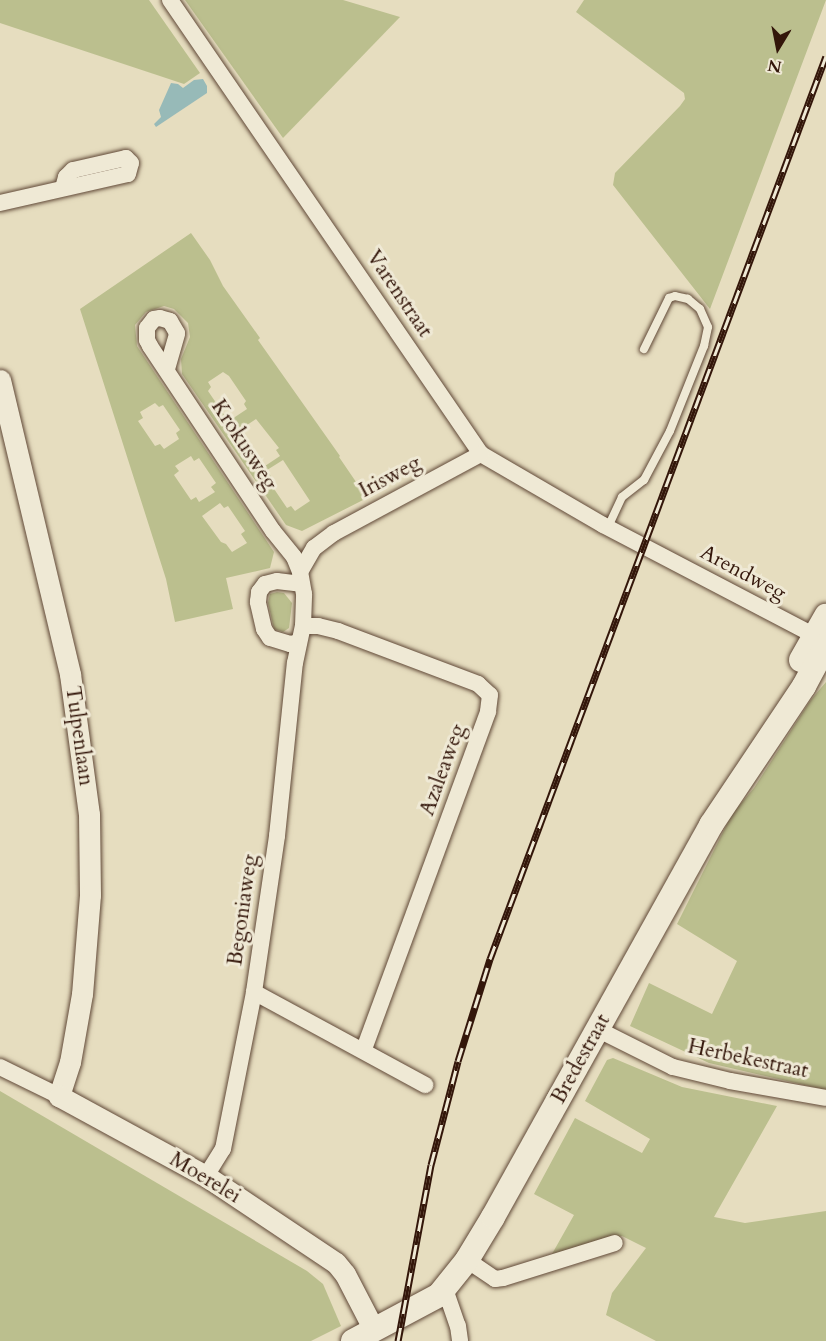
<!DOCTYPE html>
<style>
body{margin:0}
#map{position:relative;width:826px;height:1341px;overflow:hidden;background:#e6ddbf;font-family:Cardo,serif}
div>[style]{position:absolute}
.green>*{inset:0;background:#bbbf8e}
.water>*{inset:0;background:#97bab8}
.roads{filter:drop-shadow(0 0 2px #604837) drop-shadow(0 0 2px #604837)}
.service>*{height:8px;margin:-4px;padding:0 4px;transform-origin:4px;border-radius:4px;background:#efe9d5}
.minor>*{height:16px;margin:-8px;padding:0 8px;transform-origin:8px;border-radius:8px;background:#efe9d5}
.tertiary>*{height:21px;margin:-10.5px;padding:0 10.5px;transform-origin:10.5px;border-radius:10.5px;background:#efe9d5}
.secondary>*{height:24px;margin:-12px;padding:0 12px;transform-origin:12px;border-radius:12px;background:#efe9d5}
.rail>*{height:7px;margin-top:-3.5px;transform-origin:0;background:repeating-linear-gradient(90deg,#efe9d5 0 14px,#33160a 0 28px);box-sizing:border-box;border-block:2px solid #33160a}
span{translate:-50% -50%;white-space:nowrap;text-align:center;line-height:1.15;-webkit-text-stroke:6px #efe9d5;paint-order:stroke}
.street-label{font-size:21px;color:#33160a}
.north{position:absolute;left:748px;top:18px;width:60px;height:60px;-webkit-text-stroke:4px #efe9d5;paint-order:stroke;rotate:190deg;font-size:16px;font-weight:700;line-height:24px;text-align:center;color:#33160a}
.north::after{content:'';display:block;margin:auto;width:21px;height:27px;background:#33160a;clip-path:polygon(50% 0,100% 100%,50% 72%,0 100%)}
</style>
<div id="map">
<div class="green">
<div style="clip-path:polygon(0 0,149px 0,200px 73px,184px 84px,0 23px)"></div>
<div style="clip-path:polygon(185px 0,343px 0,400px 17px,283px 138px)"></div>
<div style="clip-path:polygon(584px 0,826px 0,710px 309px,613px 185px,615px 173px,680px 106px,685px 99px,684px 93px,576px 12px)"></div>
<div style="clip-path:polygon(evenodd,191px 233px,210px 260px,223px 286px,260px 338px,258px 340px,340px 456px,339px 457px,367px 498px,302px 531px,286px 525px,182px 374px,181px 359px,190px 337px,188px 323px,174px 309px,164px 306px,146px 312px,135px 325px,137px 346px,274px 552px,270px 568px,226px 578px,233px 609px,175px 622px,166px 579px,80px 309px,191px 233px,223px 372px,229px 376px,246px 401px,244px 404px,247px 409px,232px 419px,228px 414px,225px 416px,208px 391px,211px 387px,208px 382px,223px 372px,191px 233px,155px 403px,159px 407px,163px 405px,180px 430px,176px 433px,179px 439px,164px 449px,160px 444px,155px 446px,138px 421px,143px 418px,140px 412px,155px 403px,191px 233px,256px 419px,279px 448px,276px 450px,280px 456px,265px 466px,261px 461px,258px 462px,240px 437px,244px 434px,241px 429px,256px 419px,191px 233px,191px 456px,194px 461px,199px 458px,216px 483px,211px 487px,215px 492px,199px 502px,196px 497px,191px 500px,174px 475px,179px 471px,175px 466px,191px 456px,191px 233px,283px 460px,310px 501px,295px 511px,291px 506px,287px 508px,270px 483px,274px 481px,267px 470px,283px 460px,191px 233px,220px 503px,224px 508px,228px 506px,245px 531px,241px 534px,247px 543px,232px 552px,226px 544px,221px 542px,202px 516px,220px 503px)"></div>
<div style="clip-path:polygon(277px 592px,284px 593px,292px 603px,289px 628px,283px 632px,274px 629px,268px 603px,270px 594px)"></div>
<div style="clip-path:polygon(826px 682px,826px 1090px,709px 1063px,630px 1026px,649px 983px,712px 1014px,737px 961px,677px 924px,732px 814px,754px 788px,810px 701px)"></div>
<div style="clip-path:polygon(613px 1058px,682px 1087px,777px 1106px,714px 1217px,745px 1223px,826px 1211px,826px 1341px,656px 1341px,606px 1315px,612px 1293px,646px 1248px,622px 1236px,552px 1254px,574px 1215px,534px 1194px,575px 1118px,642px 1153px,650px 1139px,585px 1101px,607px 1060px)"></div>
<div style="clip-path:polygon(0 1091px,307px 1271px,323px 1284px,341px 1326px,311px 1341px,0 1341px)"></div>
</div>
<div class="water">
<div style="clip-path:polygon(203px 79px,207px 86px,207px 93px,156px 127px,154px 124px,161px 117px,159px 110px,171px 83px,178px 84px,183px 88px,194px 80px)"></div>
</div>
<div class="roads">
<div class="service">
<div style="left:608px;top:527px;width:33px;rotate:-65deg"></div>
<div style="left:622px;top:497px;width:28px;rotate:-38deg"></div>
<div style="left:644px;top:480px;width:55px;rotate:-62deg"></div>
<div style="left:670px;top:431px;width:92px;rotate:-68.2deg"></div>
<div style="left:704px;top:346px;width:19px;rotate:-78deg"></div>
<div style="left:708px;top:327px;width:20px;rotate:-114deg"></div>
<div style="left:700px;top:309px;width:16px;rotate:-140deg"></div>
<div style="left:688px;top:299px;width:13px;rotate:-167deg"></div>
<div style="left:675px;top:296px;width:6px;rotate:162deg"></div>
<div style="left:669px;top:298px;width:57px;rotate:116.1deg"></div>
</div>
<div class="minor">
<div style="left:170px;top:0;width:550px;rotate:55.59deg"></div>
<div style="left:481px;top:454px;width:141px;rotate:30.2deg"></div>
<div style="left:603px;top:525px;width:239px;rotate:27.6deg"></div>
<div style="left:0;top:203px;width:131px;rotate:-12.8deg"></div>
<div style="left:128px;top:174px;width:11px;rotate:-75deg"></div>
<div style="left:131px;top:163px;width:7px;rotate:-135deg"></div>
<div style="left:126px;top:158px;width:54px;rotate:167.2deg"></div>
<div style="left:73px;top:170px;width:10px;rotate:135deg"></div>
<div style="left:66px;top:177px;width:11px;rotate:105deg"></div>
<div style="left:167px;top:369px;width:37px;rotate:-74deg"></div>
<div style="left:177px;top:333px;width:14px;rotate:-120deg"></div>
<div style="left:170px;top:321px;width:10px;rotate:-163deg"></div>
<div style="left:160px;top:318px;width:6px;rotate:171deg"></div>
<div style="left:154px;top:319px;width:11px;rotate:128deg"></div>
<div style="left:147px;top:328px;width:12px;rotate:90deg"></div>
<div style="left:147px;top:340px;width:7px;rotate:63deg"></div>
<div style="left:150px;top:346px;width:222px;rotate:56.4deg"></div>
<div style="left:273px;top:531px;width:33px;rotate:51deg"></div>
<div style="left:294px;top:557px;width:16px;rotate:68deg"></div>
<div style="left:303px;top:626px;width:15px"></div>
<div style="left:318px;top:626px;width:21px;rotate:14deg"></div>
<div style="left:338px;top:631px;width:150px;rotate:20.7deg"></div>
<div style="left:478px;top:684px;width:16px;rotate:43deg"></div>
<div style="left:490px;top:695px;width:17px;rotate:97deg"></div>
<div style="left:488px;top:712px;width:359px;rotate:110.2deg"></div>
<div style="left:299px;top:642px;width:9px;rotate:167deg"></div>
<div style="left:290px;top:644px;width:21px;rotate:-163deg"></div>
<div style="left:270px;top:638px;width:11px;rotate:-124deg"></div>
<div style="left:264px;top:629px;width:28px;rotate:-103deg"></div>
<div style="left:258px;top:602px;width:10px;rotate:-84deg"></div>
<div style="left:259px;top:592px;width:10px;rotate:-53deg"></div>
<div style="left:265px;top:584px;width:12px;rotate:-14deg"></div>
<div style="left:277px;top:581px;width:24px;rotate:7deg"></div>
<div style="left:254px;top:992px;width:195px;rotate:28.5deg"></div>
<div style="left:597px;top:1029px;width:85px;rotate:26.6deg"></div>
<div style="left:673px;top:1067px;width:59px;rotate:13.8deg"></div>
<div style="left:730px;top:1081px;width:97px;rotate:10deg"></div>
<div style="left:0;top:1067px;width:66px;rotate:26.2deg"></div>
<div style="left:206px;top:1176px;width:32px;rotate:-58deg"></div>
<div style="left:223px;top:1149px;width:160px;rotate:-78.8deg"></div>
<div style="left:254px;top:992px;width:158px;rotate:-81.6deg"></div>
<div style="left:277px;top:836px;width:174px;rotate:-84.1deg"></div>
<div style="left:295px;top:663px;width:38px;rotate:-78deg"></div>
<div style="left:303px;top:626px;width:32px;rotate:-88deg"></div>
<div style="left:304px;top:594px;width:22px;rotate:-100deg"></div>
<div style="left:300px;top:572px;width:28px;rotate:-60deg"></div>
<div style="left:314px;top:548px;width:25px;rotate:-37deg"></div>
<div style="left:334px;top:533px;width:167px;rotate:-28.3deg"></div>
<div style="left:467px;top:1260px;width:34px;rotate:34deg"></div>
<div style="left:495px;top:1279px;width:8px;rotate:-7deg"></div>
<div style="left:503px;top:1278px;width:117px;rotate:-17.4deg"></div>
<div style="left:445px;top:1289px;width:39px;rotate:71deg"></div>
<div style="left:458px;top:1326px;width:15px;rotate:82deg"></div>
</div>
<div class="tertiary">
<div style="left:0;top:380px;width:302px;rotate:76.6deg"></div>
<div style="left:70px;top:674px;width:141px;rotate:82.3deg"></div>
<div style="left:89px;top:814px;width:81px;rotate:89.3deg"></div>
<div style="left:90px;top:895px;width:99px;rotate:94.6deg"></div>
<div style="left:82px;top:994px;width:69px;rotate:100deg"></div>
<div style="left:70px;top:1062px;width:36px;rotate:108deg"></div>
<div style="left:59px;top:1096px;width:167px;rotate:28.6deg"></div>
<div style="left:206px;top:1176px;width:156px;rotate:33.8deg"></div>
<div style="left:336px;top:1263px;width:14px;rotate:51deg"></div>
<div style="left:345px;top:1274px;width:63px;rotate:62.6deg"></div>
</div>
<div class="secondary">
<div style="left:801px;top:660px;width:51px;rotate:-60.4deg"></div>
<div style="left:353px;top:1341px;width:98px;rotate:-28.1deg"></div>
<div style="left:439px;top:1295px;width:45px;rotate:-51.3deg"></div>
<div style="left:467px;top:1260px;width:50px;rotate:-58.8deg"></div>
<div style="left:493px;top:1217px;width:449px;rotate:-60.9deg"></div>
<div style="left:711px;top:825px;width:167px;rotate:-56.2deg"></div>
<div style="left:804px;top:686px;width:47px;rotate:-61.8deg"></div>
</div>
</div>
<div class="rail">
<div style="left:398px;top:1341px;width:179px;rotate:-79.4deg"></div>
<div style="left:431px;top:1165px;width:107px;rotate:-75.4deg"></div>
<div style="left:458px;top:1061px;width:107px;rotate:-72.6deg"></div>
<div style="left:490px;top:959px;width:963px;rotate:-69.59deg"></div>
</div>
<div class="street-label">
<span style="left:399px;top:294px;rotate:56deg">Varenstraat</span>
<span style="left:244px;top:445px;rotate:57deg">Krokusweg</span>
<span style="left:390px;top:477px;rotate:-28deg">Irisweg</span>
<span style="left:743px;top:573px;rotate:28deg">Arendweg</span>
<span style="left:79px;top:736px;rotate:82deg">Tulpenlaan</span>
<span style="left:443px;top:770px;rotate:-70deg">Azaleaweg</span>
<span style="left:243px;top:910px;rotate:-82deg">Begoniaweg</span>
<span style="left:581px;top:1059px;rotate:-61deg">Bredestraat</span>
<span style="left:748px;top:1059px;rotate:12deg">Herbekestraat</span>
<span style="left:205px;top:1178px;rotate:31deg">Moerelei</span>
</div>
<div class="north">N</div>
</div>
